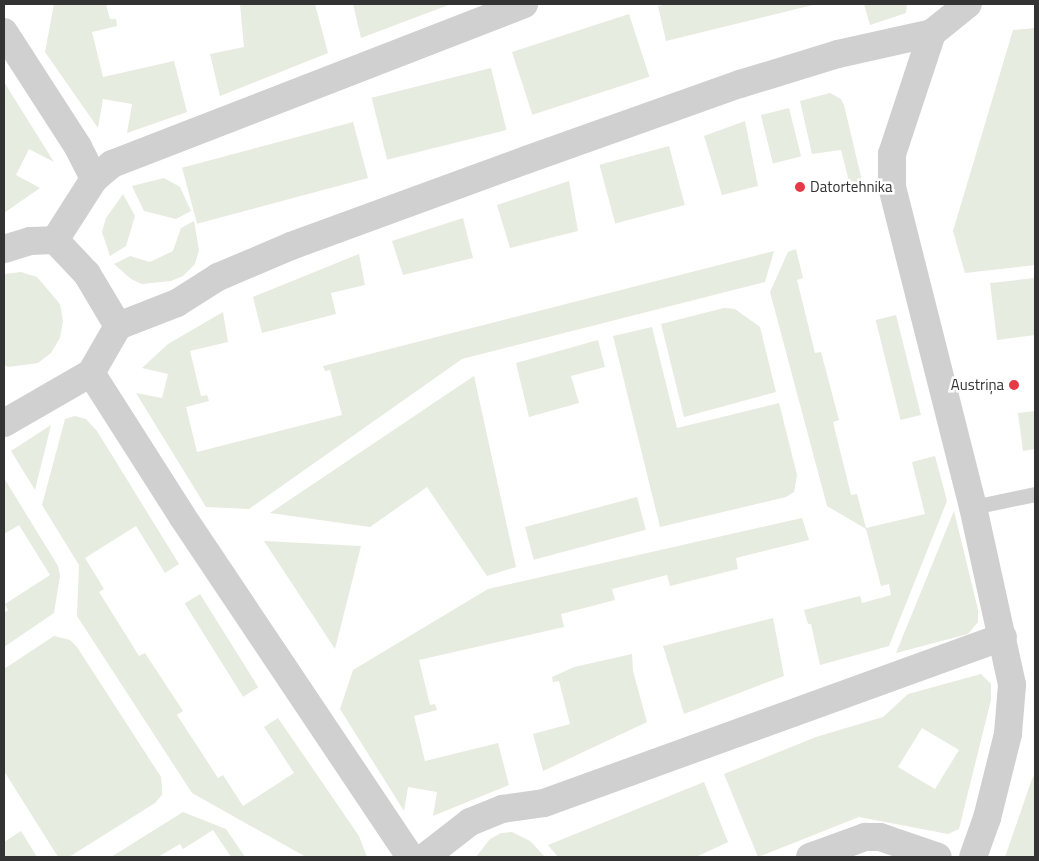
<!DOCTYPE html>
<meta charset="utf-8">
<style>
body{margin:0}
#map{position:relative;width:1039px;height:861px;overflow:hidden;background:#fff;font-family:"Titillium Web",sans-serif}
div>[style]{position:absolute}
.green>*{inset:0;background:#e6ecdf;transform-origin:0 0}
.lane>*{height:15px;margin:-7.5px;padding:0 7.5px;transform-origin:7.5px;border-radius:7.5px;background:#d0d0d0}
.street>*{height:28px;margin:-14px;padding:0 14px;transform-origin:14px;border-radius:14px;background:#d0d0d0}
.dots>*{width:14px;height:14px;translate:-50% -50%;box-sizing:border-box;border:2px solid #fff;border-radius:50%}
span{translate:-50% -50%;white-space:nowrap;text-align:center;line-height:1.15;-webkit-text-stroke:5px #fff;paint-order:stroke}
.poi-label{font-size:15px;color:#333}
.left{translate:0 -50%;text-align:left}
.right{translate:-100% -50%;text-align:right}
.frame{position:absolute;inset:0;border:5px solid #333;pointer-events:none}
</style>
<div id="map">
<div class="green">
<div style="clip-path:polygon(54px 4px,106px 4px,110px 19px,116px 19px,117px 26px,92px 32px,103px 77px,174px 61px,187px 112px,127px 133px,132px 104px,103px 99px,98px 128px,45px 52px)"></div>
<div style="clip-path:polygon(240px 4px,315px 4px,328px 53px,220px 96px,210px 54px,244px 47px)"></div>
<div style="clip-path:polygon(353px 4px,451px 4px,361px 38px)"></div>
<div style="clip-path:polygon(668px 4px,817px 4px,666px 41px,658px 6px)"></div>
<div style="clip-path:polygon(864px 4px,907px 4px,906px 13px,870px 25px)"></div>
<div style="left:629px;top:14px;width:66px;height:123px;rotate:72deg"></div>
<div style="clip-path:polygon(1035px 28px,1035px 265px,965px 273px,953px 231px,1013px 30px)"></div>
<div style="left:491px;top:68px;width:64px;height:123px;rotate:76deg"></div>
<div style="clip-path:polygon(4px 82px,54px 162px,29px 149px,16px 175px,40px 188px,4px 213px)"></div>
<div style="clip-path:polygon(830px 93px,841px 99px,844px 105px,862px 181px,852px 193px,841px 150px,812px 154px,800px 101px)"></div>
<div style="left:789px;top:108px;width:50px;height:29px;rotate:76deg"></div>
<div style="clip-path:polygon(745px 121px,758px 186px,722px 195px,704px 136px)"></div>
<div style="left:353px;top:122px;width:58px;height:177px;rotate:75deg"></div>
<div style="left:669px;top:146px;width:61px;height:72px;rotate:75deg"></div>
<div style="clip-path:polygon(164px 178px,180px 187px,191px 211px,176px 219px,144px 211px,132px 186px)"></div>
<div style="clip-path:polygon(569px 181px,578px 231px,510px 248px,497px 205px)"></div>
<div style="clip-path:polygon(123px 194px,135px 216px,126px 246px,110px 256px,102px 232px,106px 218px)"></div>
<div style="clip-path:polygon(463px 218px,473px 258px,403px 275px,392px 241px)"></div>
<div style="clip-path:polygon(194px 221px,199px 250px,195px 264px,183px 276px,171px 281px,142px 284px,131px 279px,114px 264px,130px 256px,150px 262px,173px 251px,181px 228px)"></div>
<div style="clip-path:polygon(796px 249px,803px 278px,797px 280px,815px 353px,821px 352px,839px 420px,833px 422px,851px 495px,857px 494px,866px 528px,925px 514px,912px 462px,935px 456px,947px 501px,889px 646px,820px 665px,811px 624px,808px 624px,804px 610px,860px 596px,862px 603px,891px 595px,889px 584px,881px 586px,866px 529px,827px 506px,770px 292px,788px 252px)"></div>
<div style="clip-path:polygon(774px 251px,765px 282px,462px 359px,249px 509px,206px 507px,136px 393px,162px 398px,168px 374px,142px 368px,168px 344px,223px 312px,228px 342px,190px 351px,201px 396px,207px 395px,209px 401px,186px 407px,197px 452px,342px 415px,330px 370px,325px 371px,323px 366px)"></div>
<div style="clip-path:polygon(359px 254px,365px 285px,331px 293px,336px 314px,262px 333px,253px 297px)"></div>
<div style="clip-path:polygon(21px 272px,37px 277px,60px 304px,63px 321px,60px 338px,51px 353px,38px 363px,8px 367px,4px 365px,4px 274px)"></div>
<div style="clip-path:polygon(1035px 278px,1035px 335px,997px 340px,990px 283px)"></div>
<div style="clip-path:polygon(724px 308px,735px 309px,760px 327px,776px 392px,684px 417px,661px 324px)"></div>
<div style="left:896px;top:315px;width:103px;height:21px;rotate:76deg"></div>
<div style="clip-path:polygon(652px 327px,677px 428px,779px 403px,797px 475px,794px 492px,786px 497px,660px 527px,613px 336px)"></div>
<div style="clip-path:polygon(598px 340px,605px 367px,571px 376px,579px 403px,529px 417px,516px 363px)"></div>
<div style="clip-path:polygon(474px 376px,516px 567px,487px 576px,427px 487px,370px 527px,270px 513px)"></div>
<div style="clip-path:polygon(1035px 411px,1035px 449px,1023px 451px,1018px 413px)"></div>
<div style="clip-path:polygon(75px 416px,86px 419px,97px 431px,179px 564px,165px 573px,136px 526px,85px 558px,104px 589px,99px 592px,139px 656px,145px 653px,183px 711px,177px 715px,218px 778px,223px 775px,243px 806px,294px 773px,264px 727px,278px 718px,359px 836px,367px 857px,306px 857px,192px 793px,77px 616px,79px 565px,42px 505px,65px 419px)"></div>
<div style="clip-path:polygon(51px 425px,35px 490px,11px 451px)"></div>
<div style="clip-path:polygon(4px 478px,58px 566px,60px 576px,54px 613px,4px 647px,4px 613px,8px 610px,5px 604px,50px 575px,19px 525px,4px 534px)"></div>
<div style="left:637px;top:497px;width:34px;height:116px;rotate:75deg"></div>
<div style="clip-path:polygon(954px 511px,978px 610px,978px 622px,968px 634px,896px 653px)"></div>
<div style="clip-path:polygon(802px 518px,809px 540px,736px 558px,738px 569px,670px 586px,667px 575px,612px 589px,615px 600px,561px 614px,564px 627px,419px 660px,430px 705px,435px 704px,437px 710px,414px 716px,425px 761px,498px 743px,509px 785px,433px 816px,437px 792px,408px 787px,404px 811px,340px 709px,353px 670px,488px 589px)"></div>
<div style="clip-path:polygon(264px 541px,361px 546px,335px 649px)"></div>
<div style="left:200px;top:594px;width:110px;height:18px;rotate:58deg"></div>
<div style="clip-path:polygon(773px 618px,784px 676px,684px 714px,663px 646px)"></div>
<div style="clip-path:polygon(54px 636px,70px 640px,77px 647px,161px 777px,162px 787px,162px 795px,155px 803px,69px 857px,58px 857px,4px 771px,4px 669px)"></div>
<div style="clip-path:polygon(632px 654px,633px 671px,647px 722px,543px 771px,533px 734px,570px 724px,559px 681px,553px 682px,552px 677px,574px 667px)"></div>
<div style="clip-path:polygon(evenodd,981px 674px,991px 684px,991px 700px,959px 829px,948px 834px,859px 817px,758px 857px,724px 774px,816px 737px,883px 717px,908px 694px,981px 674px,922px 728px,959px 750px,935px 789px,898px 767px,922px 728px)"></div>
<div style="clip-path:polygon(1035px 774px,1035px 857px,1005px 857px,1032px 779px)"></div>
<div style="clip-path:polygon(704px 782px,728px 842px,696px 857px,558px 857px,548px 845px)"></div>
<div style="clip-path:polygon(183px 812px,226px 829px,245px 857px,231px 857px,213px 830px,183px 849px,180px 844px,158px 857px,111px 857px)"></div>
<div style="clip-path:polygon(21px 831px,37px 857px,4px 857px,4px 842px)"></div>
<div style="clip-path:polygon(512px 832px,530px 841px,545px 857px,476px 857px,490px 839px,501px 833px)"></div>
</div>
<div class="lane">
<div style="left:973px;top:507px;width:63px;rotate:-11.8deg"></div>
</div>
<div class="street">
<div style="left:4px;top:32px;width:137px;rotate:57.2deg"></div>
<div style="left:78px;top:147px;width:36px;rotate:63deg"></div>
<div style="left:932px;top:33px;width:127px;rotate:108.3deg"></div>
<div style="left:892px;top:154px;width:33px;rotate:90deg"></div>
<div style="left:892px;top:187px;width:330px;rotate:75.8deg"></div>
<div style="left:973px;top:507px;width:182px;rotate:77.6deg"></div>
<div style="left:1012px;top:685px;width:49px;rotate:94.7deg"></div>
<div style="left:1008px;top:734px;width:87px;rotate:104deg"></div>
<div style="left:987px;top:818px;width:41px;rotate:109.7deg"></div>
<div style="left:4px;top:249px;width:27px;rotate:-17deg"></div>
<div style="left:30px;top:241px;width:25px;rotate:-2deg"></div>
<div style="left:118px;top:326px;width:63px;rotate:-21.3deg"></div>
<div style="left:177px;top:303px;width:49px;rotate:-32.4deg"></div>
<div style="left:218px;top:277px;width:79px;rotate:-23deg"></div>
<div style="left:291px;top:246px;width:250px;rotate:-20.1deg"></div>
<div style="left:526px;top:160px;width:227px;rotate:-19.6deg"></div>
<div style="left:740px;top:84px;width:102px;rotate:-17deg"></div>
<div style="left:838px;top:54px;width:96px;rotate:-12.6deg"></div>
<div style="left:932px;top:33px;width:46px;rotate:-38.9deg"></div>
<div style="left:91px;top:373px;width:169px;rotate:57.5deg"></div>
<div style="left:182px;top:516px;width:410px;rotate:56.2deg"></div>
<div style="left:4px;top:423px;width:100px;rotate:-29.9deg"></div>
<div style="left:91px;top:373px;width:54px;rotate:-60.1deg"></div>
<div style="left:118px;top:326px;width:61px;rotate:-120.8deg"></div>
<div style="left:87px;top:274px;width:47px;rotate:-133.3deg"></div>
<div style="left:55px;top:240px;width:72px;rotate:-57.4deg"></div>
<div style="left:94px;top:179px;width:23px;rotate:-40deg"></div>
<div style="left:112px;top:164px;width:442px;rotate:-21.2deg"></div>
<div style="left:425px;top:857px;width:57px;rotate:-37.9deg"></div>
<div style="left:470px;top:822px;width:35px;rotate:-22deg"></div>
<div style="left:502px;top:809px;width:42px;rotate:-8.1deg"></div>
<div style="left:544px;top:803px;width:488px;rotate:-19.9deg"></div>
<div style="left:810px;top:857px;width:59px;rotate:-20deg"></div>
<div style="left:865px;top:837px;width:15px"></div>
<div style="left:880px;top:837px;width:61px;rotate:19deg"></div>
</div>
<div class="dots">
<div style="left:800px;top:187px;background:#e63946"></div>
<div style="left:1014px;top:385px;background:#e63946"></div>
</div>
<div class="poi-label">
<span class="left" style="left:810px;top:187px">Datortehnika</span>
<span class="right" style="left:1004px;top:385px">Austriņa</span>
</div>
<div class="frame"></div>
</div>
